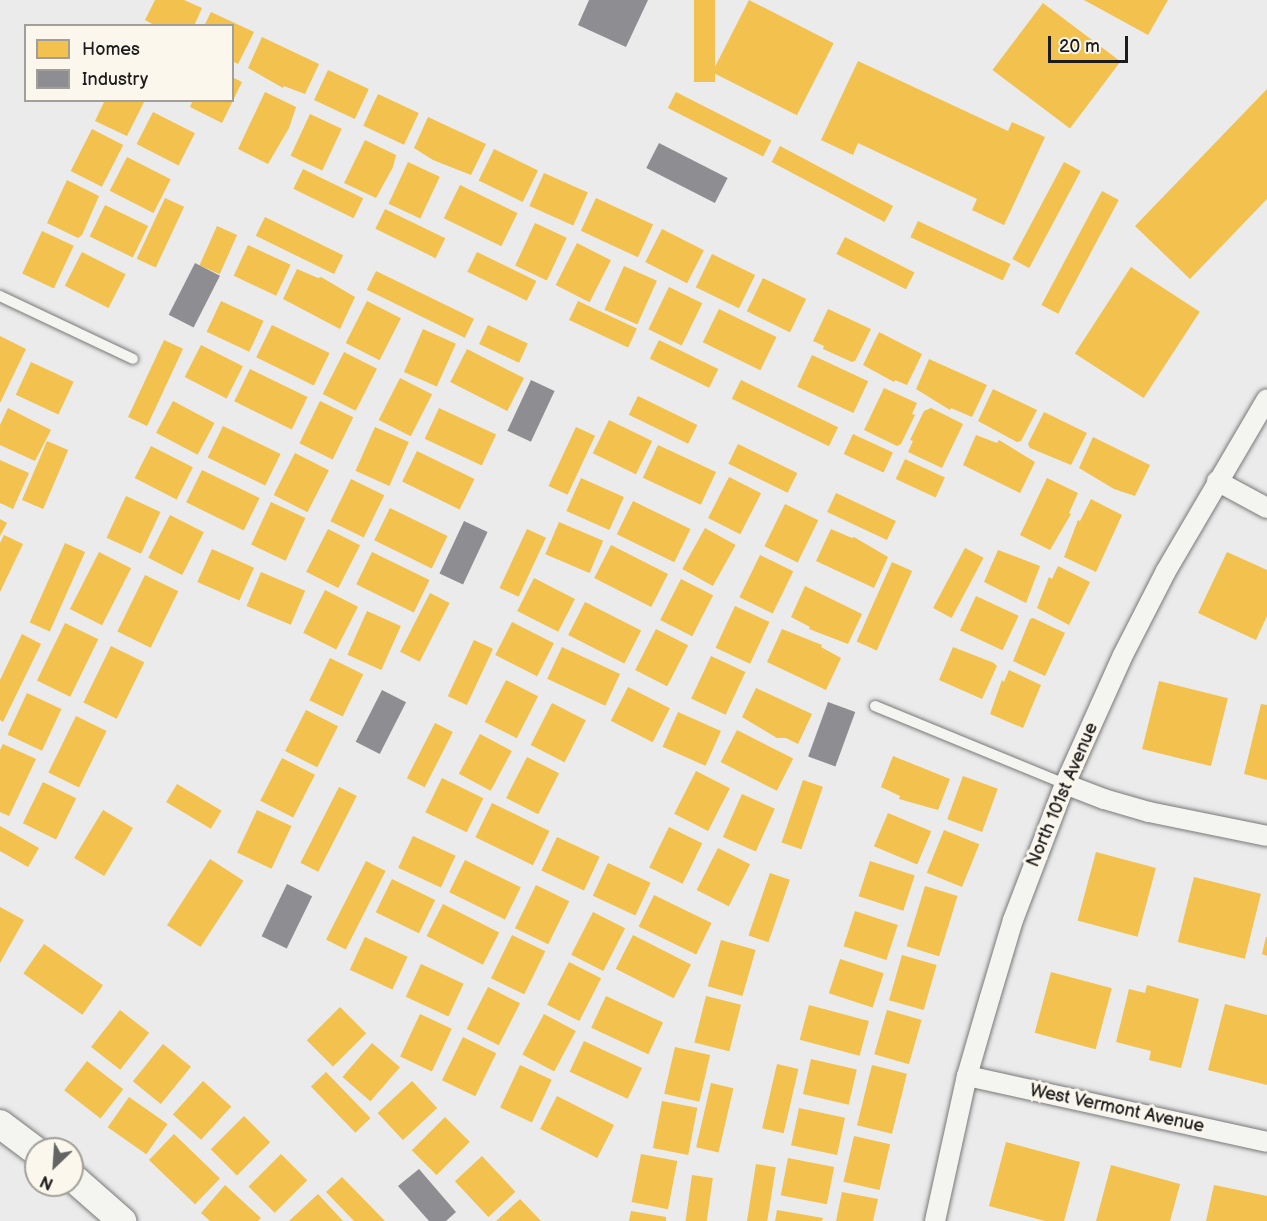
<!DOCTYPE html>
<style>
body{margin:0}
#map{position:relative;width:1267px;height:1221px;overflow:hidden;background:#ebebeb;font-family:"Balsamiq Sans",sans-serif}
div>[style]{position:absolute}
.homes>*{inset:0;background:#f2c14e;transform-origin:0 0}
.industry>*{inset:0;background:#8d8d92;transform-origin:0 0}
.roads{filter:drop-shadow(0 0 2px #797979) drop-shadow(0 0 2px #797979)}
.lane>*{height:10px;margin:-5px;padding:0 5px;transform-origin:5px;border-radius:5px;background:#f4f4f0}
.street>*{height:20px;margin:-10px;padding:0 10px;transform-origin:10px;border-radius:10px;background:#f4f4f0}
.secondary>*{height:28px;margin:-14px;padding:0 14px;transform-origin:14px;border-radius:14px;background:#f4f4f0}
span{translate:-50% -50%;white-space:nowrap;text-align:center;line-height:1.15;-webkit-text-stroke:6px #fbf7ec;paint-order:stroke}
.street-label{font-size:18px;color:#1c1c1c}
.legend{position:absolute;left:24px;top:24px;width:210px;height:78px;box-sizing:border-box;background:#fbf7ec;border:2px solid #a29f99;margin:0;padding:8px 10px;list-style:none;font-size:18px;color:#1c1c1c}
.legend li{display:flex;align-items:center;gap:12px;height:30px}
.legend b{width:30px;border:2px solid #a29f99}
.north{position:absolute;left:24px;top:1137px;width:60px;height:60px;box-sizing:border-box;background:#fbf7ec;border:2px solid #a29f99;border-radius:50%;rotate:205deg;font-size:16px;font-weight:700;line-height:24px;text-align:center;color:#1c1c1c}
.north::after{content:'';display:block;margin:auto;width:21px;height:27px;background:#646464;clip-path:polygon(50% 0,100% 100%,50% 72%,0 100%)}
.scale{position:absolute;left:1048px;top:36px;width:80px;height:27px;box-sizing:border-box;border:3px solid #1c1c1c;border-top:0;padding-left:8px;font-size:18px;line-height:21px;white-space:nowrap;color:#1c1c1c;-webkit-text-stroke:4px #fbf7ec;paint-order:stroke}
</style>
<div id="map">
<div class="homes">
<div style="clip-path:polygon(155px 0,184px 0,202px 8px,194px 26px,156px 26px,145px 20px)"></div>
<div style="left:694px;top:0;width:21px;height:82px"></div>
<div style="left:749px;top:0;width:95px;height:81px;rotate:27deg"></div>
<div style="clip-path:polygon(1084px 0,1168px 0,1148px 35px)"></div>
<div style="left:1043px;top:3px;width:97px;height:84px;rotate:37deg"></div>
<div style="clip-path:polygon(211px 12px,254px 32px,238px 64px,232px 61px,232px 26px,204px 26px)"></div>
<div style="clip-path:polygon(262px 37px,319px 64px,305px 94px,284px 86px,283px 88px,248px 68px)"></div>
<div style="clip-path:polygon(858px 61px,1008px 131px,1012px 122px,1045px 137px,1004px 225px,972px 210px,977px 199px,858px 143px,853px 155px,821px 140px)"></div>
<div style="left:328px;top:70px;width:45px;height:33px;rotate:25deg"></div>
<div style="clip-path:polygon(232px 77px,242px 82px,222px 123px,190px 107px,193px 100px,232px 100px)"></div>
<div style="clip-path:polygon(1267px 89px,1267px 199px,1190px 279px,1135px 226px)"></div>
<div style="clip-path:polygon(265px 92px,296px 107px,289px 128px,268px 164px,238px 149px)"></div>
<div style="left:676px;top:92px;width:107px;height:18px;rotate:27deg"></div>
<div style="left:378px;top:94px;width:45px;height:35px;rotate:25deg"></div>
<div style="clip-path:polygon(105px 100px,145px 100px,127px 136px,95px 121px)"></div>
<div style="left:153px;top:112px;width:47px;height:36px;rotate:27deg"></div>
<div style="left:310px;top:114px;width:35px;height:46px;rotate:25deg"></div>
<div style="clip-path:polygon(428px 117px,486px 144px,471px 175px,433px 160px,414px 148px)"></div>
<div style="left:92px;top:129px;width:35px;height:47px;rotate:27deg"></div>
<div style="clip-path:polygon(365px 140px,396px 155px,393px 167px,376px 198px,344px 183px)"></div>
<div style="left:780px;top:146px;width:128px;height:18px;rotate:28deg"></div>
<div style="left:494px;top:149px;width:49px;height:35px;rotate:26deg"></div>
<div style="left:127px;top:157px;width:49px;height:38px;rotate:27deg"></div>
<div style="left:408px;top:162px;width:35px;height:46px;rotate:25deg"></div>
<div style="left:1064px;top:162px;width:19px;height:110px;rotate:28deg"></div>
<div style="left:303px;top:169px;width:67px;height:22px;rotate:26deg"></div>
<div style="left:544px;top:173px;width:48px;height:36px;rotate:24deg"></div>
<div style="clip-path:polygon(67px 180px,99px 196px,82px 235px,78px 238px,47px 223px)"></div>
<div style="left:460px;top:185px;width:64px;height:37px;rotate:26deg"></div>
<div style="left:1102px;top:191px;width:19px;height:129px;rotate:28deg"></div>
<div style="left:165px;top:198px;width:21px;height:67px;rotate:25deg"></div>
<div style="left:596px;top:198px;width:63px;height:36px;rotate:25deg"></div>
<div style="left:105px;top:205px;width:48px;height:35px;rotate:26deg"></div>
<div style="left:385px;top:209px;width:67px;height:22px;rotate:26deg"></div>
<div style="left:265px;top:217px;width:87px;height:21px;rotate:26deg"></div>
<div style="left:918px;top:221px;width:102px;height:18px;rotate:25deg"></div>
<div style="left:535px;top:223px;width:35px;height:47px;rotate:25deg"></div>
<div style="left:217px;top:226px;width:22px;height:43px;rotate:24deg"></div>
<div style="left:662px;top:229px;width:47px;height:37px;rotate:27deg"></div>
<div style="left:42px;top:231px;width:35px;height:47px;rotate:25deg"></div>
<div style="left:845px;top:237px;width:78px;height:19px;rotate:27deg"></div>
<div style="left:577px;top:243px;width:38px;height:47px;rotate:27deg"></div>
<div style="left:248px;top:245px;width:47px;height:34px;rotate:25deg"></div>
<div style="left:82px;top:252px;width:49px;height:38px;rotate:27deg"></div>
<div style="left:477px;top:252px;width:66px;height:22px;rotate:26deg"></div>
<div style="left:712px;top:254px;width:48px;height:37px;rotate:26deg"></div>
<div style="left:624px;top:266px;width:36px;height:48px;rotate:24deg"></div>
<div style="left:1131px;top:267px;width:82px;height:103px;rotate:33deg"></div>
<div style="clip-path:polygon(297px 269px,318px 278px,321px 277px,355px 297px,340px 329px,283px 299px)"></div>
<div style="left:376px;top:271px;width:109px;height:21px;rotate:26deg"></div>
<div style="left:763px;top:278px;width:48px;height:37px;rotate:26deg"></div>
<div style="left:669px;top:287px;width:37px;height:47px;rotate:26deg"></div>
<div style="left:221px;top:301px;width:47px;height:34px;rotate:25deg"></div>
<div style="left:367px;top:301px;width:38px;height:47px;rotate:27deg"></div>
<div style="left:578px;top:301px;width:65px;height:21px;rotate:25deg"></div>
<div style="left:719px;top:309px;width:64px;height:37px;rotate:26deg"></div>
<div style="clip-path:polygon(828px 309px,871px 329px,855px 361px,852px 362px,823px 349px,824px 346px,813px 341px)"></div>
<div style="left:272px;top:325px;width:64px;height:36px;rotate:26deg"></div>
<div style="left:488px;top:325px;width:44px;height:21px;rotate:25deg"></div>
<div style="left:423px;top:329px;width:36px;height:47px;rotate:24deg"></div>
<div style="clip-path:polygon(879px 332px,922px 354px,907px 385px,895px 380px,894px 382px,863px 365px)"></div>
<div style="clip-path:polygon(0 336px,26px 349px,0 403px)"></div>
<div style="left:164px;top:340px;width:21px;height:85px;rotate:25deg"></div>
<div style="left:659px;top:340px;width:66px;height:21px;rotate:26deg"></div>
<div style="left:201px;top:345px;width:47px;height:36px;rotate:27deg"></div>
<div style="left:467px;top:349px;width:64px;height:37px;rotate:27deg"></div>
<div style="left:344px;top:352px;width:37px;height:47px;rotate:27deg"></div>
<div style="left:812px;top:355px;width:62px;height:35px;rotate:25deg"></div>
<div style="clip-path:polygon(929px 359px,987px 385px,972px 417px,951px 408px,950px 410px,916px 389px)"></div>
<div style="left:31px;top:362px;width:47px;height:36px;rotate:25deg"></div>
<div style="left:250px;top:369px;width:64px;height:36px;rotate:26deg"></div>
<div style="left:400px;top:378px;width:36px;height:47px;rotate:27deg"></div>
<div style="left:741px;top:380px;width:108px;height:21px;rotate:26deg"></div>
<div style="clip-path:polygon(884px 388px,917px 403px,912px 414px,915px 415px,901px 444px,897px 446px,864px 430px)"></div>
<div style="clip-path:polygon(993px 389px,1037px 410px,1021px 441px,1017px 442px,978px 421px)"></div>
<div style="left:638px;top:396px;width:66px;height:21px;rotate:26deg"></div>
<div style="left:173px;top:401px;width:47px;height:36px;rotate:28deg"></div>
<div style="left:320px;top:401px;width:37px;height:47px;rotate:26deg"></div>
<div style="clip-path:polygon(8px 408px,51px 430px,35px 461px,0 445px,0 425px)"></div>
<div style="left:439px;top:408px;width:63px;height:34px;rotate:25deg"></div>
<div style="clip-path:polygon(931px 408px,963px 424px,942px 468px,908px 452px,913px 441px,910px 440px,924px 411px)"></div>
<div style="clip-path:polygon(1044px 412px,1087px 433px,1071px 465px,1030px 448px,1028px 444px)"></div>
<div style="left:609px;top:420px;width:48px;height:37px;rotate:26deg"></div>
<div style="left:223px;top:426px;width:64px;height:35px;rotate:26deg"></div>
<div style="left:375px;top:427px;width:37px;height:48px;rotate:24deg"></div>
<div style="left:576px;top:427px;width:21px;height:65px;rotate:25deg"></div>
<div style="left:853px;top:434px;width:44px;height:22px;rotate:25deg"></div>
<div style="clip-path:polygon(976px 435px,997px 443px,999px 440px,1035px 462px,1020px 493px,963px 465px)"></div>
<div style="clip-path:polygon(1093px 437px,1150px 465px,1135px 496px,1114px 489px,1079px 468px)"></div>
<div style="left:47px;top:441px;width:23px;height:64px;rotate:23deg"></div>
<div style="left:738px;top:444px;width:66px;height:22px;rotate:26deg"></div>
<div style="left:658px;top:445px;width:64px;height:36px;rotate:25deg"></div>
<div style="left:151px;top:446px;width:47px;height:36px;rotate:27deg"></div>
<div style="left:417px;top:451px;width:64px;height:34px;rotate:26deg"></div>
<div style="left:295px;top:453px;width:38px;height:47px;rotate:27deg"></div>
<div style="left:905px;top:459px;width:44px;height:22px;rotate:25deg"></div>
<div style="clip-path:polygon(0 460px,29px 473px,13px 509px,0 503px)"></div>
<div style="left:202px;top:470px;width:64px;height:36px;rotate:26deg"></div>
<div style="left:729px;top:477px;width:36px;height:46px;rotate:27deg"></div>
<div style="left:581px;top:478px;width:47px;height:36px;rotate:24deg"></div>
<div style="clip-path:polygon(1047px 478px,1078px 493px,1069px 513px,1071px 514px,1050px 550px,1020px 535px)"></div>
<div style="left:351px;top:479px;width:37px;height:47px;rotate:26deg"></div>
<div style="left:836px;top:493px;width:66px;height:21px;rotate:25deg"></div>
<div style="left:126px;top:496px;width:38px;height:46px;rotate:25deg"></div>
<div style="clip-path:polygon(1091px 499px,1122px 515px,1096px 572px,1064px 557px,1078px 520px,1080px 521px)"></div>
<div style="left:633px;top:501px;width:64px;height:37px;rotate:26deg"></div>
<div style="left:271px;top:502px;width:38px;height:47px;rotate:25deg"></div>
<div style="left:785px;top:504px;width:37px;height:47px;rotate:26deg"></div>
<div style="left:390px;top:508px;width:64px;height:36px;rotate:26deg"></div>
<div style="left:170px;top:515px;width:38px;height:48px;rotate:27deg"></div>
<div style="clip-path:polygon(0 519px,7px 523px,0 536px)"></div>
<div style="left:559px;top:522px;width:48px;height:35px;rotate:23deg"></div>
<div style="left:705px;top:528px;width:35px;height:47px;rotate:29deg"></div>
<div style="left:328px;top:529px;width:36px;height:48px;rotate:27deg"></div>
<div style="left:527px;top:529px;width:21px;height:65px;rotate:25deg"></div>
<div style="clip-path:polygon(831px 529px,852px 538px,854px 537px,888px 557px,874px 588px,816px 561px)"></div>
<div style="clip-path:polygon(4px 535px,23px 544px,0 592px,0 543px)"></div>
<div style="left:65px;top:543px;width:22px;height:87px;rotate:24deg"></div>
<div style="left:611px;top:545px;width:64px;height:37px;rotate:27deg"></div>
<div style="left:965px;top:548px;width:21px;height:68px;rotate:28deg"></div>
<div style="left:212px;top:549px;width:46px;height:36px;rotate:24deg"></div>
<div style="clip-path:polygon(998px 550px,1040px 566px,1026px 603px,984px 582px)"></div>
<div style="left:99px;top:552px;width:36px;height:64px;rotate:27deg"></div>
<div style="left:372px;top:552px;width:64px;height:36px;rotate:26deg"></div>
<div style="clip-path:polygon(1227px 552px,1267px 570px,1267px 616px,1256px 640px,1198px 613px)"></div>
<div style="left:760px;top:555px;width:37px;height:47px;rotate:26deg"></div>
<div style="left:892px;top:562px;width:22px;height:87px;rotate:24deg"></div>
<div style="clip-path:polygon(1058px 566px,1090px 582px,1069px 625px,1037px 608px,1049px 577px,1052px 579px)"></div>
<div style="left:261px;top:572px;width:48px;height:37px;rotate:23deg"></div>
<div style="left:145px;top:575px;width:37px;height:63px;rotate:26deg"></div>
<div style="left:534px;top:578px;width:46px;height:37px;rotate:27deg"></div>
<div style="left:681px;top:579px;width:36px;height:46px;rotate:27deg"></div>
<div style="clip-path:polygon(805px 586px,862px 614px,848px 644px,809px 629px,810px 627px,791px 617px)"></div>
<div style="left:325px;top:590px;width:37px;height:48px;rotate:27deg"></div>
<div style="left:430px;top:593px;width:22px;height:66px;rotate:27deg"></div>
<div style="left:976px;top:596px;width:47px;height:38px;rotate:25deg"></div>
<div style="left:585px;top:602px;width:63px;height:37px;rotate:27deg"></div>
<div style="left:735px;top:606px;width:38px;height:46px;rotate:25deg"></div>
<div style="left:367px;top:611px;width:37px;height:48px;rotate:24deg"></div>
<div style="clip-path:polygon(1033px 618px,1065px 633px,1045px 676px,1013px 661px,1030px 619px)"></div>
<div style="left:512px;top:622px;width:47px;height:37px;rotate:27deg"></div>
<div style="left:65px;top:623px;width:37px;height:64px;rotate:26deg"></div>
<div style="left:656px;top:629px;width:36px;height:46px;rotate:27deg"></div>
<div style="clip-path:polygon(782px 629px,822px 645px,821px 647px,841px 658px,826px 690px,767px 662px)"></div>
<div style="clip-path:polygon(22px 634px,41px 644px,3px 722px,0 720px,0 680px)"></div>
<div style="left:474px;top:640px;width:21px;height:62px;rotate:25deg"></div>
<div style="left:111px;top:646px;width:37px;height:63px;rotate:26deg"></div>
<div style="left:562px;top:647px;width:64px;height:35px;rotate:25deg"></div>
<div style="clip-path:polygon(953px 647px,994px 663px,997px 666px,982px 699px,939px 680px)"></div>
<div style="left:711px;top:656px;width:38px;height:47px;rotate:25deg"></div>
<div style="left:330px;top:658px;width:37px;height:47px;rotate:26deg"></div>
<div style="clip-path:polygon(1009px 670px,1041px 685px,1023px 728px,990px 714px,1002px 680px,1004px 682px)"></div>
<div style="left:506px;top:680px;width:36px;height:47px;rotate:27deg"></div>
<div style="left:1159px;top:681px;width:71px;height:70px;rotate:14deg"></div>
<div style="left:628px;top:687px;width:47px;height:38px;rotate:27deg"></div>
<div style="clip-path:polygon(756px 688px,812px 714px,798px 744px,786px 738px,777px 738px,742px 717px)"></div>
<div style="left:27px;top:693px;width:38px;height:46px;rotate:25deg"></div>
<div style="left:552px;top:703px;width:38px;height:47px;rotate:27deg"></div>
<div style="clip-path:polygon(1261px 704px,1267px 705px,1267px 780px,1244px 774px)"></div>
<div style="left:306px;top:710px;width:36px;height:46px;rotate:27deg"></div>
<div style="left:678px;top:712px;width:47px;height:38px;rotate:24deg"></div>
<div style="left:76px;top:716px;width:34px;height:63px;rotate:26deg"></div>
<div style="left:435px;top:723px;width:20px;height:62px;rotate:27deg"></div>
<div style="left:737px;top:730px;width:63px;height:36px;rotate:27deg"></div>
<div style="left:480px;top:734px;width:36px;height:45px;rotate:28deg"></div>
<div style="clip-path:polygon(3px 744px,36px 759px,9px 816px,0 812px,0 750px)"></div>
<div style="clip-path:polygon(893px 756px,950px 779px,938px 810px,899px 799px,900px 796px,881px 787px)"></div>
<div style="left:527px;top:757px;width:36px;height:46px;rotate:27deg"></div>
<div style="left:282px;top:758px;width:37px;height:48px;rotate:27deg"></div>
<div style="left:696px;top:771px;width:38px;height:48px;rotate:27deg"></div>
<div style="left:963px;top:776px;width:37px;height:46px;rotate:20deg"></div>
<div style="left:442px;top:778px;width:46px;height:38px;rotate:26deg"></div>
<div style="left:803px;top:780px;width:21px;height:66px;rotate:19deg"></div>
<div style="left:43px;top:782px;width:37px;height:46px;rotate:26deg"></div>
<div style="left:177px;top:784px;width:52px;height:21px;rotate:31deg"></div>
<div style="left:339px;top:787px;width:20px;height:85px;rotate:27deg"></div>
<div style="left:742px;top:794px;width:36px;height:47px;rotate:24deg"></div>
<div style="left:492px;top:803px;width:64px;height:38px;rotate:26deg"></div>
<div style="left:103px;top:810px;width:35px;height:56px;rotate:31deg"></div>
<div style="left:257px;top:810px;width:38px;height:47px;rotate:25deg"></div>
<div style="left:888px;top:813px;width:47px;height:36px;rotate:23deg"></div>
<div style="clip-path:polygon(0 826px,39px 848px,28px 867px,0 851px)"></div>
<div style="left:669px;top:827px;width:37px;height:45px;rotate:26deg"></div>
<div style="left:944px;top:830px;width:38px;height:46px;rotate:22deg"></div>
<div style="left:413px;top:836px;width:47px;height:35px;rotate:25deg"></div>
<div style="left:557px;top:837px;width:47px;height:37px;rotate:25deg"></div>
<div style="left:718px;top:848px;width:36px;height:47px;rotate:27deg"></div>
<div style="left:1096px;top:852px;width:62px;height:71px;rotate:15deg"></div>
<div style="left:210px;top:859px;width:40px;height:79px;rotate:33deg"></div>
<div style="left:465px;top:860px;width:62px;height:36px;rotate:26deg"></div>
<div style="left:366px;top:861px;width:22px;height:88px;rotate:27deg"></div>
<div style="left:870px;top:861px;width:47px;height:37px;rotate:18deg"></div>
<div style="left:608px;top:863px;width:47px;height:36px;rotate:25deg"></div>
<div style="left:770px;top:873px;width:21px;height:66px;rotate:19deg"></div>
<div style="left:1194px;top:877px;width:69px;height:67px;rotate:14deg"></div>
<div style="left:392px;top:879px;width:48px;height:37px;rotate:26deg"></div>
<div style="left:536px;top:885px;width:37px;height:48px;rotate:26deg"></div>
<div style="left:925px;top:886px;width:34px;height:63px;rotate:17deg"></div>
<div style="left:654px;top:895px;width:64px;height:35px;rotate:26deg"></div>
<div style="left:443px;top:904px;width:63px;height:36px;rotate:27deg"></div>
<div style="clip-path:polygon(0 907px,24px 920px,0 963px)"></div>
<div style="left:855px;top:911px;width:45px;height:37px;rotate:18deg"></div>
<div style="left:593px;top:912px;width:36px;height:48px;rotate:27deg"></div>
<div style="left:512px;top:935px;width:37px;height:48px;rotate:26deg"></div>
<div style="left:633px;top:935px;width:65px;height:38px;rotate:27deg"></div>
<div style="left:365px;top:937px;width:47px;height:36px;rotate:25deg"></div>
<div style="clip-path:polygon(1266px 937px,1267px 937px,1267px 956px,1262px 954px)"></div>
<div style="left:721px;top:940px;width:36px;height:48px;rotate:16deg"></div>
<div style="left:44px;top:944px;width:72px;height:36px;rotate:35deg"></div>
<div style="left:902px;top:955px;width:36px;height:47px;rotate:16deg"></div>
<div style="left:840px;top:959px;width:46px;height:36px;rotate:18deg"></div>
<div style="left:569px;top:962px;width:36px;height:48px;rotate:27deg"></div>
<div style="left:421px;top:964px;width:47px;height:36px;rotate:25deg"></div>
<div style="left:1051px;top:972px;width:63px;height:63px;rotate:15deg"></div>
<div style="clip-path:polygon(1147px 985px,1199px 999px,1181px 1068px,1149px 1060px,1151px 1051px,1116px 1042px,1129px 989px,1145px 993px)"></div>
<div style="left:488px;top:987px;width:36px;height:47px;rotate:27deg"></div>
<div style="left:606px;top:996px;width:63px;height:35px;rotate:25deg"></div>
<div style="left:706px;top:996px;width:36px;height:48px;rotate:14deg"></div>
<div style="clip-path:polygon(1225px 1004px,1267px 1015px,1267px 1085px,1208px 1070px)"></div>
<div style="left:809px;top:1005px;width:62px;height:36px;rotate:15deg"></div>
<div style="left:340px;top:1007px;width:37px;height:47px;rotate:45deg"></div>
<div style="left:120px;top:1010px;width:37px;height:47px;rotate:38deg"></div>
<div style="left:887px;top:1010px;width:36px;height:46px;rotate:16deg"></div>
<div style="left:420px;top:1014px;width:35px;height:47px;rotate:25deg"></div>
<div style="left:544px;top:1014px;width:36px;height:46px;rotate:28deg"></div>
<div style="left:463px;top:1037px;width:37px;height:48px;rotate:26deg"></div>
<div style="left:584px;top:1041px;width:64px;height:34px;rotate:25deg"></div>
<div style="left:372px;top:1043px;width:37px;height:45px;rotate:41deg"></div>
<div style="left:163px;top:1044px;width:36px;height:48px;rotate:39deg"></div>
<div style="left:675px;top:1047px;width:36px;height:48px;rotate:13deg"></div>
<div style="left:811px;top:1059px;width:47px;height:36px;rotate:13deg"></div>
<div style="left:87px;top:1061px;width:46px;height:37px;rotate:38deg"></div>
<div style="left:777px;top:1064px;width:22px;height:66px;rotate:13deg"></div>
<div style="left:520px;top:1065px;width:35px;height:47px;rotate:25deg"></div>
<div style="left:872px;top:1065px;width:36px;height:62px;rotate:14deg"></div>
<div style="left:326px;top:1072px;width:64px;height:21px;rotate:46deg"></div>
<div style="left:203px;top:1081px;width:38px;height:45px;rotate:42deg"></div>
<div style="left:412px;top:1081px;width:37px;height:47px;rotate:47deg"></div>
<div style="left:711px;top:1083px;width:23px;height:66px;rotate:13deg"></div>
<div style="left:557px;top:1096px;width:64px;height:37px;rotate:27deg"></div>
<div style="left:129px;top:1097px;width:47px;height:37px;rotate:35deg"></div>
<div style="left:662px;top:1101px;width:36px;height:48px;rotate:11deg"></div>
<div style="left:799px;top:1108px;width:47px;height:38px;rotate:12deg"></div>
<div style="left:244px;top:1116px;width:37px;height:47px;rotate:45deg"></div>
<div style="left:445px;top:1117px;width:35px;height:47px;rotate:45deg"></div>
<div style="left:174px;top:1134px;width:64px;height:36px;rotate:44deg"></div>
<div style="left:854px;top:1136px;width:37px;height:47px;rotate:13deg"></div>
<div style="clip-path:polygon(1006px 1142px,1080px 1162px,1064px 1221px,1045px 1221px,989px 1206px)"></div>
<div style="left:281px;top:1154px;width:37px;height:46px;rotate:45deg"></div>
<div style="left:641px;top:1154px;width:37px;height:49px;rotate:11deg"></div>
<div style="left:482px;top:1156px;width:49px;height:37px;rotate:47deg"></div>
<div style="left:788px;top:1158px;width:47px;height:38px;rotate:11deg"></div>
<div style="left:756px;top:1164px;width:20px;height:58px;rotate:9deg"></div>
<div style="clip-path:polygon(1111px 1165px,1180px 1184px,1170px 1221px,1096px 1221px)"></div>
<div style="left:692px;top:1175px;width:21px;height:47px;rotate:8deg"></div>
<div style="clip-path:polygon(342px 1177px,385px 1221px,354px 1221px,326px 1192px)"></div>
<div style="clip-path:polygon(225px 1185px,261px 1218px,258px 1221px,210px 1221px,201px 1213px)"></div>
<div style="clip-path:polygon(1214px 1185px,1267px 1196px,1267px 1221px,1206px 1221px)"></div>
<div style="clip-path:polygon(842px 1192px,878px 1199px,873px 1221px,836px 1221px)"></div>
<div style="clip-path:polygon(318px 1194px,343px 1221px,289px 1221px)"></div>
<div style="clip-path:polygon(520px 1199px,541px 1221px,496px 1221px)"></div>
<div style="clip-path:polygon(777px 1210px,823px 1218px,822px 1221px,775px 1221px)"></div>
<div style="clip-path:polygon(631px 1211px,666px 1217px,666px 1221px,629px 1221px)"></div>
</div>
<div class="industry">
<div style="clip-path:polygon(589px 0,648px 0,626px 47px,578px 25px)"></div>
<div style="left:659px;top:143px;width:77px;height:28px;rotate:27deg"></div>
<div style="left:195px;top:263px;width:28px;height:58px;rotate:27deg"></div>
<div style="left:531px;top:380px;width:26px;height:56px;rotate:25deg"></div>
<div style="left:464px;top:521px;width:26px;height:58px;rotate:25deg"></div>
<div style="left:382px;top:690px;width:27px;height:58px;rotate:27deg"></div>
<div style="left:828px;top:702px;width:29px;height:58px;rotate:20deg"></div>
<div style="left:287px;top:884px;width:28px;height:58px;rotate:26deg"></div>
<div style="clip-path:polygon(419px 1169px,456px 1212px,446px 1221px,429px 1221px,398px 1186px)"></div>
</div>
<div class="roads">
<div class="lane">
<div style="left:0;top:296px;width:147px;rotate:25.3deg"></div>
<div style="left:875px;top:706px;width:205px;rotate:22.3deg"></div>
</div>
<div class="street">
<div style="left:1217px;top:481px;width:57px;rotate:28.4deg"></div>
<div style="left:1065px;top:784px;width:42px;rotate:21deg"></div>
<div style="left:1104px;top:799px;width:47px;rotate:16.1deg"></div>
<div style="left:1149px;top:812px;width:120px;rotate:11.5deg"></div>
<div style="left:967px;top:1076px;width:307px;rotate:12.4deg"></div>
<div style="left:935px;top:1221px;width:148px;rotate:-77.6deg"></div>
<div style="left:967px;top:1076px;width:82px;rotate:-73.8deg"></div>
<div style="left:990px;top:997px;width:80px;rotate:-73.4deg"></div>
<div style="left:1013px;top:920px;width:146px;rotate:-69.1deg"></div>
<div style="left:1065px;top:784px;width:141px;rotate:-65.8deg"></div>
<div style="left:1123px;top:655px;width:94px;rotate:-62.9deg"></div>
<div style="left:1166px;top:571px;width:199px;rotate:-59.6deg"></div>
</div>
<div class="secondary">
<div style="left:0;top:1124px;width:45px;rotate:36.9deg"></div>
<div style="left:72px;top:1177px;width:67px;rotate:41.3deg"></div>
</div>
</div>
<div class="street-label">
<span style="left:1063px;top:795px;rotate:-67deg">North 101st Avenue</span>
<span style="left:1117px;top:1109px;rotate:12deg">West Vermont Avenue</span>
</div>
<ul class="legend">
<li><b style="height:16px;background:#f2c14e"></b>Homes</li>
<li><b style="height:16px;background:#8d8d92"></b>Industry</li>
</ul>
<div class="north">N</div>
<div class="scale">20 m</div>
</div>
